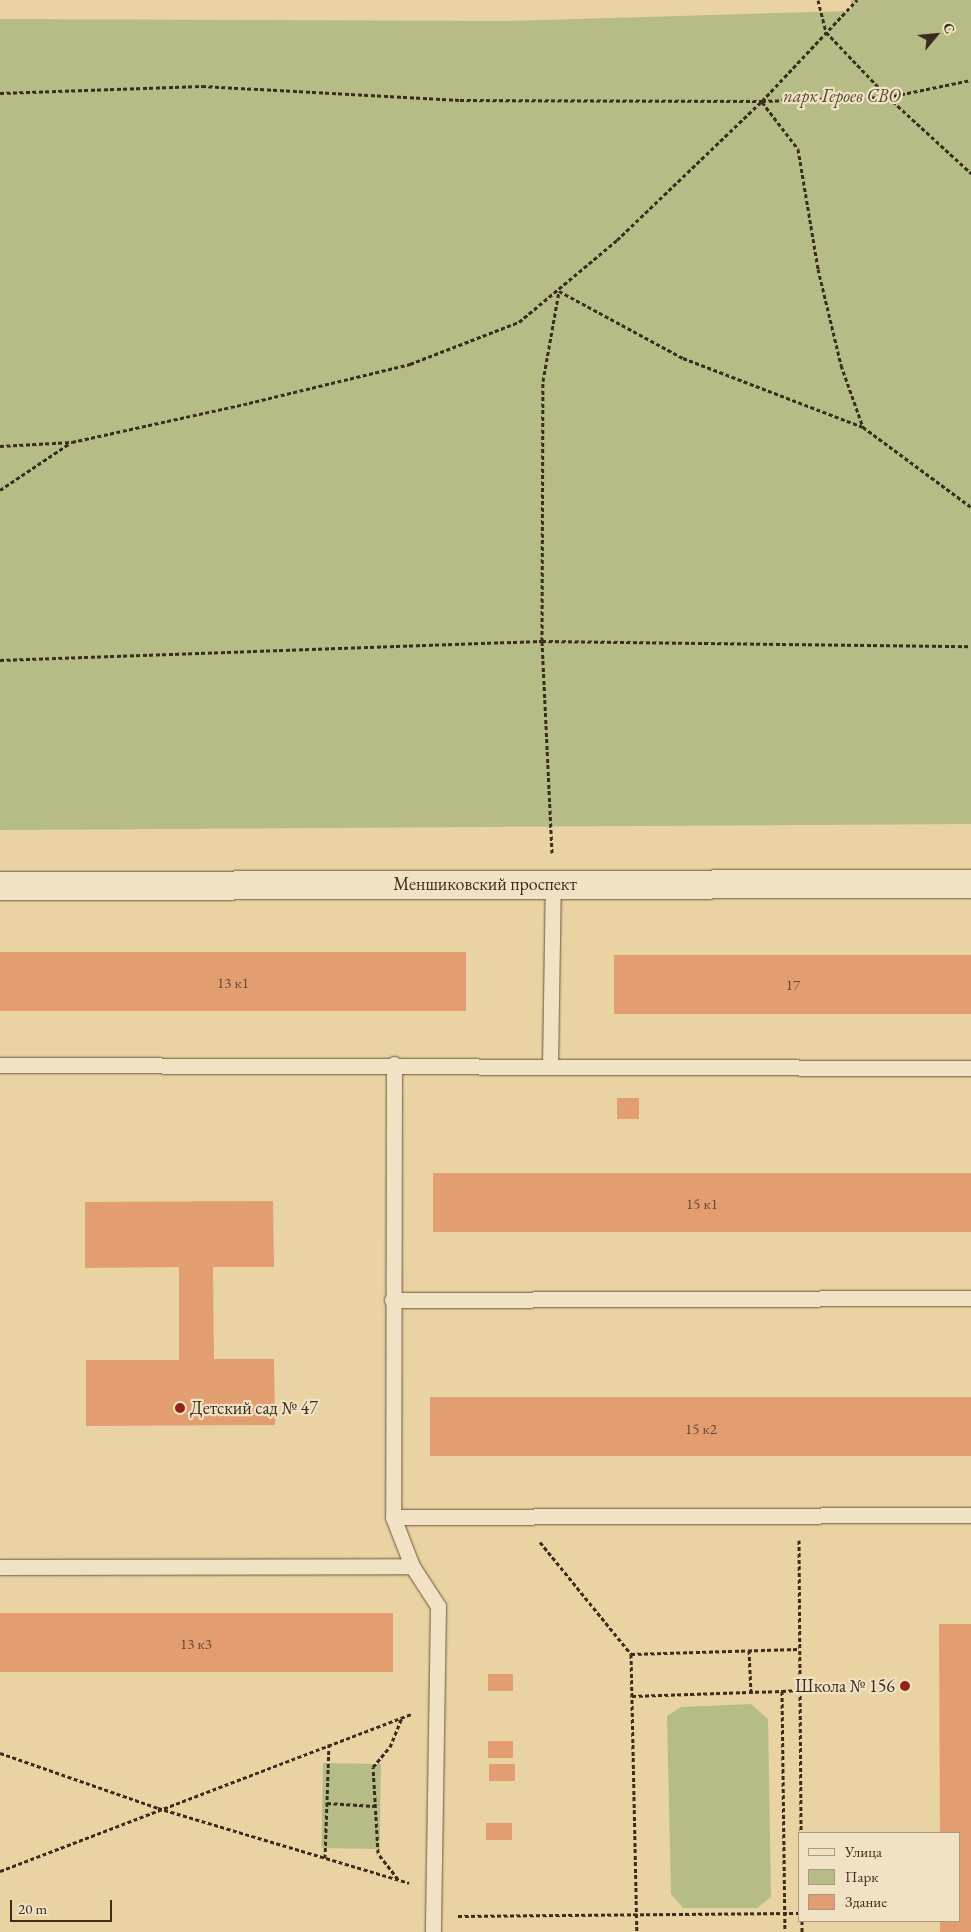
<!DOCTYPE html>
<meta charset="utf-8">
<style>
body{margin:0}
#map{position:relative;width:971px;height:1932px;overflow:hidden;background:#e9d3a2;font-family:"EB Garamond",serif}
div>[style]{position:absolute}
.green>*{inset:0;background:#b5bc85;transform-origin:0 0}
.building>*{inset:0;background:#e29d71;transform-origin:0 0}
.path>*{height:3px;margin-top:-1.5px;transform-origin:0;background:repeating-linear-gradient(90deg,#3c2c1e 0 4px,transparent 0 6.5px)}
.roads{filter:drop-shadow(0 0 1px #67563f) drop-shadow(0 0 1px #67563f)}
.service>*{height:15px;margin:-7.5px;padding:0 7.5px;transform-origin:7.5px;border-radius:7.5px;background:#f1e2c3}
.minor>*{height:28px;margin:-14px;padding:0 14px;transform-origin:14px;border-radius:14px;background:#f1e2c3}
.dots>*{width:14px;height:14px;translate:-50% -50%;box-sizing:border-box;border:2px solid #f1e2c3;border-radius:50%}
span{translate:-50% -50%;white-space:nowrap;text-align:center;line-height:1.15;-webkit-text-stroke:4.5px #f1e2c3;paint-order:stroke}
.number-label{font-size:15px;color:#664833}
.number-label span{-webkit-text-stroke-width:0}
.park-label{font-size:18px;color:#544933;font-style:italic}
.street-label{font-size:18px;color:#3c2c1e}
.poi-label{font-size:18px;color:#3c2c1e}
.left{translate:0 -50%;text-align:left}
.right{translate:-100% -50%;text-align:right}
.legend{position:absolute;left:798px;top:1832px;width:162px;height:90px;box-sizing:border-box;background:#f1e2c3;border:1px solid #a99981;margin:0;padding:6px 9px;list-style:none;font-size:15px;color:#3c2c1e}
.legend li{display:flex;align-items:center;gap:10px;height:25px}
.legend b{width:25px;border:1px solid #a99981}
.north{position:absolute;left:911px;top:10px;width:50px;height:50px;-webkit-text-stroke:4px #f1e2c3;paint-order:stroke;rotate:62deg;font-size:14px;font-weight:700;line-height:20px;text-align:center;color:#3c2c1e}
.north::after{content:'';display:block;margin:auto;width:18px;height:22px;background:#3c2c1e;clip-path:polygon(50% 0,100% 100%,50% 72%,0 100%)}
.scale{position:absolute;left:10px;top:1900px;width:102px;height:22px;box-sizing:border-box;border:2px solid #3c2c1e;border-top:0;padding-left:6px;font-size:15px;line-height:18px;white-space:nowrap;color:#3c2c1e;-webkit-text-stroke:4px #f1e2c3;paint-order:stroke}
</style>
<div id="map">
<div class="green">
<div style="clip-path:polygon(851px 0,971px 0,971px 824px,0 830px,0 19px,504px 21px,851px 11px)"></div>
<div style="clip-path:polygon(751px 1704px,768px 1719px,771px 1897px,757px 1908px,683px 1908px,671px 1894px,667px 1716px,681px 1707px)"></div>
<div style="left:323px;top:1763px;width:58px;height:85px;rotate:1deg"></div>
</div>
<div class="building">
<div style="left:466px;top:952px;width:59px;height:466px;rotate:90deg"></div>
<div style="left:971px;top:955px;width:59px;height:357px;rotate:90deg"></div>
<div style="left:617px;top:1098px;width:22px;height:21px"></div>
<div style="left:971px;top:1173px;width:59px;height:538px;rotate:90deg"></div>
<div style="clip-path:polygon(273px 1201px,274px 1267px,213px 1267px,214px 1359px,274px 1359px,275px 1425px,86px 1426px,86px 1360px,179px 1360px,179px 1267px,85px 1268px,85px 1202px)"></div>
<div style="left:971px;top:1397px;width:59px;height:541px;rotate:90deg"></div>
<div style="left:0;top:1613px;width:393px;height:59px"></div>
<div style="clip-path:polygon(939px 1624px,971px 1624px,971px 1932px,940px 1932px,940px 1921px,960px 1921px,960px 1833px,940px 1833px)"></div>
<div style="left:488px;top:1674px;width:25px;height:17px"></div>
<div style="left:488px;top:1741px;width:25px;height:17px"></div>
<div style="left:489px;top:1764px;width:26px;height:17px"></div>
<div style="left:486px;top:1823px;width:26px;height:17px"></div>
</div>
<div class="path">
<div style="left:818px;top:0;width:33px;rotate:76deg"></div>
<div style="left:826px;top:32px;width:90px;rotate:46.4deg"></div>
<div style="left:888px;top:97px;width:113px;rotate:42.5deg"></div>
<div style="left:0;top:93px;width:202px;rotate:-2deg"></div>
<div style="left:202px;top:86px;width:258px;rotate:3.1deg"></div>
<div style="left:460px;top:100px;width:302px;rotate:0.2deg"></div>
<div style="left:762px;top:101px;width:126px;rotate:-1.8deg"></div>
<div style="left:888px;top:97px;width:85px;rotate:-11.6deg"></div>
<div style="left:762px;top:102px;width:59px;rotate:52.5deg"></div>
<div style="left:798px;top:149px;width:122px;rotate:80.5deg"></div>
<div style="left:818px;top:269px;width:99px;rotate:76.5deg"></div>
<div style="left:841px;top:365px;width:66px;rotate:70.5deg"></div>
<div style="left:863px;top:427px;width:134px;rotate:36.5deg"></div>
<div style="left:0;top:446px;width:72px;rotate:-3.2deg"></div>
<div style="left:72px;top:442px;width:181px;rotate:-12.4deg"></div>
<div style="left:249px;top:403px;width:166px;rotate:-13.6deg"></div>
<div style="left:410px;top:364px;width:117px;rotate:-21.1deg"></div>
<div style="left:519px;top:322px;width:128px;rotate:-39.9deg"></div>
<div style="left:617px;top:240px;width:201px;rotate:-43.8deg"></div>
<div style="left:762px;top:101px;width:139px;rotate:-46.8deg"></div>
<div style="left:0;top:490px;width:84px;rotate:-33.9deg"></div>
<div style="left:0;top:660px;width:542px;rotate:-2.01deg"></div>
<div style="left:542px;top:641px;width:429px;rotate:0.7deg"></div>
<div style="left:552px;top:853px;width:212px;rotate:-92.7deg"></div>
<div style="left:542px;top:641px;width:260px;rotate:-89.8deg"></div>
<div style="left:543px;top:381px;width:91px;rotate:-79.9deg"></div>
<div style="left:559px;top:291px;width:141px;rotate:28.4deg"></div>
<div style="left:683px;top:358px;width:193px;rotate:21deg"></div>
<div style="left:799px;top:1540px;width:293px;rotate:89.6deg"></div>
<div style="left:540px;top:1542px;width:144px;rotate:50.9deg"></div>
<div style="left:631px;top:1654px;width:278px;rotate:88.8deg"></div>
<div style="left:749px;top:1650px;width:42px;rotate:87.3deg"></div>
<div style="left:631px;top:1654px;width:169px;rotate:-1.7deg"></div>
<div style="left:782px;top:1691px;width:18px;rotate:-3deg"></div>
<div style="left:632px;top:1696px;width:150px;rotate:-1.9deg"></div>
<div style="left:782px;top:1691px;width:241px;rotate:89.3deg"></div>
<div style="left:0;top:1753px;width:167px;rotate:19.2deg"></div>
<div style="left:158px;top:1808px;width:262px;rotate:16.6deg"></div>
<div style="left:327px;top:1803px;width:47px;rotate:3.7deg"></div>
<div style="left:325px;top:1858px;width:114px;rotate:-88deg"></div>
<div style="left:0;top:1871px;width:440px;rotate:-20.9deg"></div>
<div style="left:398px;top:1879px;width:33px;rotate:-128deg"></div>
<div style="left:378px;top:1853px;width:86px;rotate:-93.3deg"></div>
<div style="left:373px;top:1767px;width:26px;rotate:-50deg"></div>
<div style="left:390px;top:1747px;width:32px;rotate:-68deg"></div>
<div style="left:458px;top:1916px;width:342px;rotate:-0.5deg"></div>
<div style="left:802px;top:1921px;width:11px;rotate:90deg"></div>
</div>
<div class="roads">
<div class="service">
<div style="left:394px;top:1064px;width:453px;rotate:90.1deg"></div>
<div style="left:393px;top:1517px;width:53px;rotate:68.8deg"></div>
<div style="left:412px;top:1566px;width:48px;rotate:57deg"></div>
<div style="left:438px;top:1606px;width:326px;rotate:90.9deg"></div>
<div style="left:0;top:1065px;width:971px;rotate:0.18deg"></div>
<div style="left:550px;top:1066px;width:183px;rotate:-89.1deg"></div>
<div style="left:392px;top:1300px;width:579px;rotate:-0.2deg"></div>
<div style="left:393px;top:1517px;width:578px;rotate:-0.2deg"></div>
<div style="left:0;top:1567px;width:412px;rotate:-0.1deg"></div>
</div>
<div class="minor">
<div style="left:0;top:886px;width:971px;rotate:-0.12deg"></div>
</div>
</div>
<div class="dots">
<div style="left:180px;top:1408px;background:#8f2418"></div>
<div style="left:905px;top:1686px;background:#8f2418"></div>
</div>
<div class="number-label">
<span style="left:233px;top:983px">13 к1</span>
<span style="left:793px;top:985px">17</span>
<span style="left:702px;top:1204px">15 к1</span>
<span style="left:701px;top:1429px">15 к2</span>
<span style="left:196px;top:1644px">13 к3</span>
</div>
<div class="park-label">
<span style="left:842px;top:96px">парк Героев СВО</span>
</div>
<div class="street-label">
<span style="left:485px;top:884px">Меншиковский проспект</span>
</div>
<div class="poi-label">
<span class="left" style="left:190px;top:1408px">Детский сад № 47</span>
<span class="right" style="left:895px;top:1686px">Школа № 156</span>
</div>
<ul class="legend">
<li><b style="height:6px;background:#f1e2c3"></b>Улица</li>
<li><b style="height:14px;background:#b5bc85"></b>Парк</li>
<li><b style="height:14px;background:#e29d71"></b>Здание</li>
</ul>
<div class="north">С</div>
<div class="scale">20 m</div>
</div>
